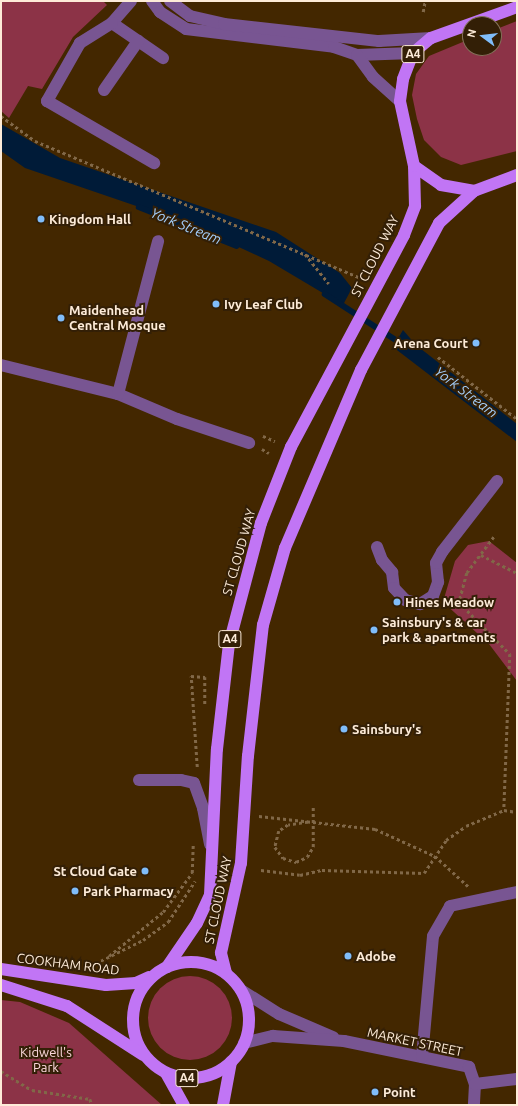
<!DOCTYPE html>
<style>
body{margin:0}
#map{position:relative;width:518px;height:1106px;overflow:hidden;background:#432700;font-family:Ubuntu,sans-serif}
div>[style]{position:absolute}
.green>*{inset:0;background:#8c3347}
.round{border-radius:50%}
.water>*{inset:0;background:#001b38}
.stream>*{height:5.5px;margin:-2.75px;padding:0 2.75px;transform-origin:2.75px;border-radius:2.75px;background:#001b38}
.path>*{height:2.5px;margin-top:-1.25px;transform-origin:0;background:repeating-linear-gradient(90deg,#816848 0 3px,transparent 0 6px)}
.minor>*{height:12px;margin:-6px;padding:0 6px;transform-origin:6px;border-radius:6px;background:#785592}
.major>*{height:12px;margin:-6px;padding:0 6px;transform-origin:6px;border-radius:6px;background:#c175f5}
.major>.ring{margin:-6px;padding:0;box-sizing:content-box;background:none;border:12px solid #c175f5;border-radius:50%}
.dots>*{width:11px;height:11px;translate:-50% -50%;box-sizing:border-box;border:2px solid #331f06;border-radius:50%}
span{translate:-50% -50%;white-space:nowrap;text-align:center;line-height:1.15;-webkit-text-stroke:4px #331f06;paint-order:stroke}
.shield-label span{padding:1px 3px;background:#331f06;border:1px solid;border-radius:3px;-webkit-text-stroke-width:0}
.shield-label{font-size:12px;color:#fdebd8;font-weight:700}
.poi-label{font-size:13px;color:#fdebd8;font-weight:700}
.left{translate:0 -50%;text-align:left}
.right{translate:-100% -50%;text-align:right}
.street-label{font-size:13px;color:#fdebd8}
.park-label{font-size:13px;color:#fbd8dc}
.water-label{font-size:14px;color:#a4cffc;font-style:italic}
.frame{position:absolute;inset:0;border:2px solid #fdebd8;pointer-events:none}
.north{position:absolute;left:462px;top:16px;width:40px;height:40px;box-sizing:border-box;background:#331f06;border:1px solid #84715a;border-radius:50%;rotate:285deg;font-size:11px;font-weight:700;line-height:16px;text-align:center;color:#fdebd8}
.north::after{content:'';display:block;margin:auto;width:14px;height:18px;background:#80bdfa;clip-path:polygon(50% 0,100% 100%,50% 72%,0 100%)}
</style>
<div id="map">
<div class="green">
<div style="clip-path:polygon(1px 1px,103px 1px,107px 5px,73px 37px,42px 89px,28px 86px,9px 118px,1px 111px)"></div>
<div style="clip-path:polygon(517px 21px,517px 151px,461px 165px,441px 157px,424px 140px,417px 119px,412px 95px,416px 74px,429px 56px,470px 39px,470px 48px,494px 48px,494px 30px)"></div>
<div style="clip-path:polygon(489px 541px,517px 563px,517px 681px,489px 644px,443px 602px,455px 561px,468px 545px)"></div>
<div class="round" style="left:148px;top:976px;width:84px;height:84px"></div>
<div style="clip-path:polygon(1px 1000px,20px 1002px,69px 1023px,162px 1105px,1px 1105px)"></div>
</div>
<div class="water">
<div style="clip-path:polygon(1px 124px,60px 158px,276px 232px,340px 273px,352px 288px,343px 305px,269px 261px,189px 224px,25px 168px,1px 151px)"></div>
<div style="clip-path:polygon(403px 330px,416px 345px,517px 424px,517px 442px,393px 347px)"></div>
</div>
<div class="stream">
<div style="left:139px;top:207px;width:105px;rotate:21.7deg"></div>
<div style="left:325px;top:294px;width:92px;rotate:33deg"></div>
</div>
<div class="path">
<div style="left:423px;top:12px;width:11px;rotate:-80deg"></div>
<div style="left:1px;top:116px;width:42px;rotate:36.3deg"></div>
<div style="left:35px;top:141px;width:357px;rotate:22.8deg"></div>
<div style="left:305px;top:254px;width:38px;rotate:51deg"></div>
<div style="left:438px;top:357px;width:100px;rotate:38.1deg"></div>
<div style="left:263px;top:436px;width:13px;rotate:23deg"></div>
<div style="left:262px;top:449px;width:8px;rotate:30deg"></div>
<div style="left:494px;top:537px;width:45px;rotate:126.9deg"></div>
<div style="left:467px;top:573px;width:30px;rotate:105deg"></div>
<div style="left:459px;top:602px;width:73px;rotate:45.6deg"></div>
<div style="left:510px;top:654px;width:156px;rotate:92.2deg"></div>
<div style="left:481px;top:555px;width:40px;rotate:26.6deg"></div>
<div style="left:197px;top:767px;width:91px;rotate:-93.8deg"></div>
<div style="left:191px;top:676px;width:14px;rotate:4deg"></div>
<div style="left:205px;top:677px;width:28px;rotate:90deg"></div>
<div style="left:259px;top:816px;width:117px;rotate:6.4deg"></div>
<div style="left:375px;top:829px;width:66px;rotate:24.2deg"></div>
<div style="left:435px;top:856px;width:46px;rotate:42.4deg"></div>
<div style="left:308px;top:822px;width:20px;rotate:171deg"></div>
<div style="left:288px;top:825px;width:11px;rotate:146deg"></div>
<div style="left:279px;top:831px;width:16px;rotate:104deg"></div>
<div style="left:275px;top:847px;width:14px;rotate:54deg"></div>
<div style="left:283px;top:858px;width:14px;rotate:17deg"></div>
<div style="left:296px;top:862px;width:12px;rotate:-24deg"></div>
<div style="left:307px;top:857px;width:12px;rotate:-59deg"></div>
<div style="left:313px;top:847px;width:41px;rotate:-90deg"></div>
<div style="left:261px;top:870px;width:39px;rotate:7deg"></div>
<div style="left:300px;top:875px;width:23px;rotate:-13deg"></div>
<div style="left:322px;top:870px;width:102px;rotate:1.7deg"></div>
<div style="left:424px;top:873px;width:40px;rotate:-56deg"></div>
<div style="left:446px;top:840px;width:24px;rotate:-35deg"></div>
<div style="left:466px;top:826px;width:41px;rotate:-22.8deg"></div>
<div style="left:504px;top:810px;width:13px;rotate:9deg"></div>
<div style="left:109px;top:956px;width:70px;rotate:-39.2deg"></div>
<div style="left:163px;top:912px;width:49px;rotate:-53.4deg"></div>
<div style="left:192px;top:873px;width:29px;rotate:-88deg"></div>
<div style="left:90px;top:966px;width:59px;rotate:-26.1deg"></div>
<div style="left:143px;top:940px;width:31px;rotate:-36deg"></div>
<div style="left:168px;top:922px;width:49px;rotate:-56.6deg"></div>
<div style="left:1px;top:1071px;width:36px;rotate:32deg"></div>
<div style="left:32px;top:1090px;width:59px;rotate:8.8deg"></div>
<div style="left:90px;top:1099px;width:6px;rotate:72deg"></div>
</div>
<div class="minor">
<div style="left:131px;top:1px;width:29px;rotate:131deg"></div>
<div style="left:112px;top:23px;width:62px;rotate:34.5deg"></div>
<div style="left:152px;top:1px;width:14px;rotate:54deg"></div>
<div style="left:160px;top:12px;width:31px;rotate:33deg"></div>
<div style="left:186px;top:29px;width:149px;rotate:6.9deg"></div>
<div style="left:334px;top:47px;width:24px;rotate:19deg"></div>
<div style="left:357px;top:55px;width:56px;rotate:-2deg"></div>
<div style="left:170px;top:1px;width:25px;rotate:37deg"></div>
<div style="left:190px;top:16px;width:35px;rotate:13deg"></div>
<div style="left:224px;top:24px;width:156px;rotate:6.3deg"></div>
<div style="left:379px;top:41px;width:52px;rotate:-3.3deg"></div>
<div style="left:112px;top:23px;width:38px;rotate:148deg"></div>
<div style="left:80px;top:43px;width:67px;rotate:119.6deg"></div>
<div style="left:47px;top:101px;width:124px;rotate:30.1deg"></div>
<div style="left:357px;top:55px;width:27px;rotate:54deg"></div>
<div style="left:373px;top:77px;width:36px;rotate:42deg"></div>
<div style="left:104px;top:90px;width:60px;rotate:-55.2deg"></div>
<div style="left:1px;top:365px;width:121px;rotate:13.9deg"></div>
<div style="left:118px;top:394px;width:64px;rotate:23deg"></div>
<div style="left:177px;top:419px;width:76px;rotate:18.4deg"></div>
<div style="left:118px;top:394px;width:158px;rotate:-75.3deg"></div>
<div style="left:377px;top:547px;width:14px;rotate:69deg"></div>
<div style="left:382px;top:560px;width:16px;rotate:50deg"></div>
<div style="left:392px;top:572px;width:16px;rotate:83deg"></div>
<div style="left:394px;top:588px;width:16px;rotate:47deg"></div>
<div style="left:405px;top:600px;width:16px;rotate:15deg"></div>
<div style="left:420px;top:604px;width:15px;rotate:-32deg"></div>
<div style="left:433px;top:596px;width:15px;rotate:-70deg"></div>
<div style="left:438px;top:582px;width:19px;rotate:-96deg"></div>
<div style="left:436px;top:563px;width:13px;rotate:-61deg"></div>
<div style="left:442px;top:552px;width:90px;rotate:-52.2deg"></div>
<div style="left:139px;top:780px;width:42px"></div>
<div style="left:181px;top:780px;width:13px;rotate:13deg"></div>
<div style="left:194px;top:783px;width:27px;rotate:70deg"></div>
<div style="left:203px;top:808px;width:37px;rotate:79deg"></div>
<div style="left:241px;top:990px;width:45px;rotate:32.3deg"></div>
<div style="left:279px;top:1014px;width:59px;rotate:23.1deg"></div>
<div style="left:244px;top:1043px;width:30px;rotate:-14deg"></div>
<div style="left:273px;top:1036px;width:71px;rotate:4deg"></div>
<div style="left:344px;top:1041px;width:128px;rotate:11.7deg"></div>
<div style="left:469px;top:1067px;width:18px;rotate:71deg"></div>
<div style="left:475px;top:1084px;width:21px;rotate:93deg"></div>
<div style="left:422px;top:1057px;width:121px;rotate:-84.8deg"></div>
<div style="left:433px;top:936px;width:34px;rotate:-60deg"></div>
<div style="left:450px;top:906px;width:68px;rotate:-11.8deg"></div>
<div style="left:475px;top:1084px;width:42px;rotate:-6.8deg"></div>
</div>
<div class="major">
<div style="left:414px;top:166px;width:33px;rotate:35deg"></div>
<div style="left:441px;top:185px;width:34px;rotate:10deg"></div>
<div style="left:474px;top:191px;width:46px;rotate:-20.4deg"></div>
<div class="ring" style="left:133px;top:962px;width:104px;height:104px"></div>
<div style="left:167px;top:967px;width:53px;rotate:-55.7deg"></div>
<div style="left:197px;top:923px;width:31px;rotate:-65deg"></div>
<div style="left:210px;top:895px;width:146px;rotate:-87.3deg"></div>
<div style="left:217px;top:749px;width:106px;rotate:-83.5deg"></div>
<div style="left:229px;top:644px;width:125px;rotate:-75.2deg"></div>
<div style="left:261px;top:523px;width:82px;rotate:-68.5deg"></div>
<div style="left:291px;top:447px;width:240px;rotate:-61.9deg"></div>
<div style="left:404px;top:235px;width:31px;rotate:-69deg"></div>
<div style="left:415px;top:206px;width:40px;rotate:-91.4deg"></div>
<div style="left:414px;top:166px;width:66px;rotate:-102.2deg"></div>
<div style="left:400px;top:101px;width:22px;rotate:-82deg"></div>
<div style="left:403px;top:79px;width:28px;rotate:-69deg"></div>
<div style="left:413px;top:53px;width:23px;rotate:-40deg"></div>
<div style="left:431px;top:38px;width:91px;rotate:-19.8deg"></div>
<div style="left:1px;top:969px;width:106px;rotate:8.7deg"></div>
<div style="left:106px;top:985px;width:30px;rotate:-4deg"></div>
<div style="left:136px;top:983px;width:14px;rotate:-25deg"></div>
<div style="left:226px;top:973px;width:21px;rotate:-104deg"></div>
<div style="left:221px;top:953px;width:92px;rotate:-77.5deg"></div>
<div style="left:241px;top:863px;width:107px;rotate:-86.3deg"></div>
<div style="left:248px;top:756px;width:132px;rotate:-83.5deg"></div>
<div style="left:263px;top:625px;width:80px;rotate:-74.1deg"></div>
<div style="left:285px;top:548px;width:194px;rotate:-66.9deg"></div>
<div style="left:361px;top:370px;width:166px;rotate:-62deg"></div>
<div style="left:439px;top:223px;width:47px;rotate:-42.4deg"></div>
<div style="left:1px;top:985px;width:69px;rotate:17.7deg"></div>
<div style="left:67px;top:1006px;width:90px;rotate:32.8deg"></div>
<div style="left:166px;top:1073px;width:37px;rotate:61deg"></div>
<div style="left:223px;top:1105px;width:44px;rotate:-79.5deg"></div>
</div>
<div class="dots">
<div style="left:41px;top:219px;background:#80bdfa"></div>
<div style="left:216px;top:304px;background:#80bdfa"></div>
<div style="left:61px;top:318px;background:#80bdfa"></div>
<div style="left:476px;top:343px;background:#80bdfa"></div>
<div style="left:397px;top:602px;background:#80bdfa"></div>
<div style="left:374px;top:630px;background:#80bdfa"></div>
<div style="left:344px;top:729px;background:#80bdfa"></div>
<div style="left:145px;top:871px;background:#80bdfa"></div>
<div style="left:75px;top:891px;background:#80bdfa"></div>
<div style="left:348px;top:956px;background:#80bdfa"></div>
<div style="left:375px;top:1092px;background:#80bdfa"></div>
</div>
<div class="shield-label">
<span style="left:413px;top:54px">A4</span>
<span style="left:230px;top:639px">A4</span>
<span style="left:187px;top:1078px">A4</span>
</div>
<div class="poi-label">
<span class="left" style="left:49px;top:219px">Kingdom Hall</span>
<span class="left" style="left:224px;top:304px">Ivy Leaf Club</span>
<span class="left" style="left:69px;top:318px">Maidenhead<br>Central Mosque</span>
<span class="right" style="left:468px;top:343px">Arena Court</span>
<span class="left" style="left:405px;top:602px">Hines Meadow</span>
<span class="left" style="left:382px;top:630px">Sainsbury's &amp; car<br>park &amp; apartments</span>
<span class="left" style="left:352px;top:729px">Sainsbury's</span>
<span class="right" style="left:137px;top:871px">St Cloud Gate</span>
<span class="left" style="left:83px;top:891px">Park Pharmacy</span>
<span class="left" style="left:356px;top:956px">Adobe</span>
<span class="left" style="left:383px;top:1092px">Point</span>
</div>
<div class="street-label">
<span style="left:375px;top:256px;rotate:-63deg">ST CLOUD WAY</span>
<span style="left:239px;top:552px;rotate:-74deg">ST CLOUD WAY</span>
<span style="left:218px;top:900px;rotate:-78deg">ST CLOUD WAY</span>
<span style="left:68px;top:964px;rotate:7deg">COOKHAM ROAD</span>
<span style="left:415px;top:1042px;rotate:12deg">MARKET STREET</span>
</div>
<div class="park-label">
<span style="left:46px;top:1060px">Kidwell's<br>Park</span>
</div>
<div class="water-label">
<span style="left:186px;top:226px;rotate:22deg">York Stream</span>
<span style="left:466px;top:392px;rotate:37deg">York Stream</span>
</div>
<div class="frame"></div>
<div class="north">N</div>
</div>
